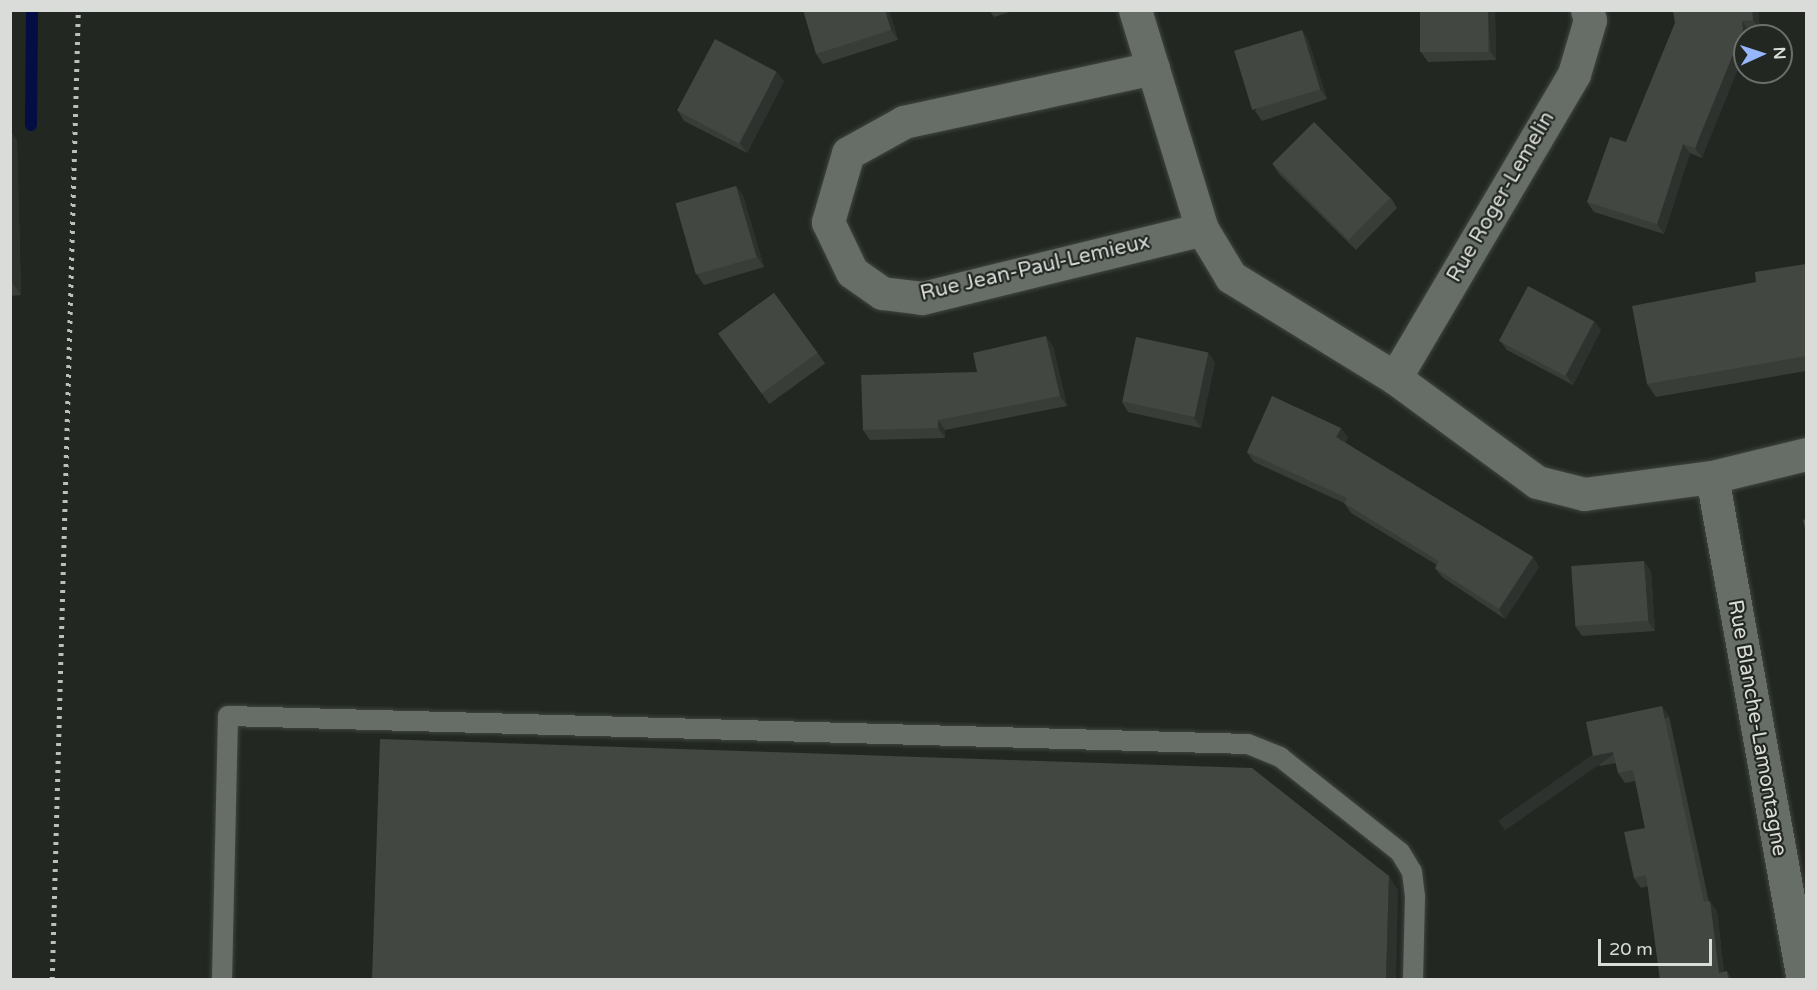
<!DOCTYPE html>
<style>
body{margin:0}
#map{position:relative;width:1817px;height:990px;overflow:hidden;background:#222722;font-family:"Varela Round",sans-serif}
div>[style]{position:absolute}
.stream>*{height:12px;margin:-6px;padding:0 6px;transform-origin:6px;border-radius:6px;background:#030f42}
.roads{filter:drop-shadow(0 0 2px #414541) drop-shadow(0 0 2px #414541)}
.service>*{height:20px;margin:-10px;padding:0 10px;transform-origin:10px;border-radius:10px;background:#676d67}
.minor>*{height:33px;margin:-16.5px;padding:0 16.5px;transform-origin:16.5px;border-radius:16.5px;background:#676d67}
.rail>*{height:4.5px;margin-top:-2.25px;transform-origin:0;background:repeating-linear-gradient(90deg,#bcbfbc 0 3px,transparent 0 9px)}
.wall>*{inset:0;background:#393d38;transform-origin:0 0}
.shaded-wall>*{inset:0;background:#2e322e;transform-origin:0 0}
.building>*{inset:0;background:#424741;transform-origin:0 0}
span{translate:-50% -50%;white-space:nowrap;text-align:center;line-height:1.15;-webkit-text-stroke:4.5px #222722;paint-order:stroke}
.street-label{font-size:21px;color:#d9dcd9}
.frame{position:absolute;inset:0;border:12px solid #d9dcd9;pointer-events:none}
.north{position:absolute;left:1733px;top:24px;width:60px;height:60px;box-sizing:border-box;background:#222722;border:2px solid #6b6f6b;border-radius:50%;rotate:87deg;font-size:16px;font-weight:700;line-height:24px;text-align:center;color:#d9dcd9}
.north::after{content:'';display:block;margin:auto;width:21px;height:27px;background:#96b6fd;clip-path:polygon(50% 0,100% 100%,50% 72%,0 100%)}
.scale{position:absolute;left:1598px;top:939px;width:114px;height:27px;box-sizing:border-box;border:3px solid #d9dcd9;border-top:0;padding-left:8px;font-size:18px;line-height:21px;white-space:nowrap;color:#d9dcd9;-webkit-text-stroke:4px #222722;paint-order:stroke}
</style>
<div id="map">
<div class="stream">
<div style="left:31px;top:125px;width:115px;rotate:-89.5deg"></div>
</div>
<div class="roads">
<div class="service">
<div style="left:222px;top:980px;width:264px;rotate:-88.7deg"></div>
<div style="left:228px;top:716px;width:1020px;rotate:1.57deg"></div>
<div style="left:1248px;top:744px;width:35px;rotate:22deg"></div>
<div style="left:1280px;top:757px;width:153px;rotate:38.4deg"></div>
<div style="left:1400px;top:852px;width:23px;rotate:59deg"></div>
<div style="left:1412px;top:872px;width:25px;rotate:83deg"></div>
<div style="left:1415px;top:897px;width:83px;rotate:91.4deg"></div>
</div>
<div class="minor">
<div style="left:1135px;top:10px;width:229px;rotate:73deg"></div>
<div style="left:1202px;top:229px;width:56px;rotate:58.9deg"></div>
<div style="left:1231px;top:277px;width:193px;rotate:31.6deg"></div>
<div style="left:1395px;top:378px;width:176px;rotate:36.2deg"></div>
<div style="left:1537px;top:482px;width:49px;rotate:14.3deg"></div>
<div style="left:1584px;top:494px;width:129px;rotate:-7.6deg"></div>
<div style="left:1712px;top:477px;width:97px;rotate:-13.7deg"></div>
<div style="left:1153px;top:68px;width:255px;rotate:167.8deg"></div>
<div style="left:904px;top:122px;width:64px;rotate:151deg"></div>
<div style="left:848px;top:153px;width:72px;rotate:106.2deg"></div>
<div style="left:828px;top:222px;width:55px;rotate:64.4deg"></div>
<div style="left:852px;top:272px;width:37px;rotate:35deg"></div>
<div style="left:882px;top:293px;width:40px;rotate:7.1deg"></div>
<div style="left:922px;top:298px;width:288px;rotate:-13.8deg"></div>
<div style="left:1395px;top:378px;width:353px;rotate:-59.5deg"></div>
<div style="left:1574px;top:74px;width:56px;rotate:-73.5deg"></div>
<div style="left:1590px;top:20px;width:10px;rotate:-107deg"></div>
<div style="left:1712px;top:477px;width:511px;rotate:79.75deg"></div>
</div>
</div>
<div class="rail">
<div style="left:52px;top:980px;width:970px;rotate:-88.46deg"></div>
</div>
<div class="wall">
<div style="clip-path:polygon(889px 10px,898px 40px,823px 64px,816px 54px)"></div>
<div style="clip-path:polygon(989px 10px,1016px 10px,994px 17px)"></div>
<div style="clip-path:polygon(1495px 10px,1496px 60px,1428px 62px,1421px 52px)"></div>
<div style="clip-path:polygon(1673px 10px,1758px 10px,1760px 30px,1749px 31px,1702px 158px,1690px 153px,1664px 234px,1594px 212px,1587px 202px,1626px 142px,1675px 23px)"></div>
<div style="clip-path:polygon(1302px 30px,1308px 40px,1327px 99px,1262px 121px,1255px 111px)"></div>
<div style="clip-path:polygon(784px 81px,747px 153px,684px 121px,678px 111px)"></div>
<div style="clip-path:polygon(10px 131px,17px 140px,21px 295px,10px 296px)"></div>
<div style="clip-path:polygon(1273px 165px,1391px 198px,1397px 208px,1356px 250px,1280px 175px)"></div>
<div style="clip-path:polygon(736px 186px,743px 196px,764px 267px,704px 285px,697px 275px)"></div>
<div style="clip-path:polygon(1806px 264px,1806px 371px,1656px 397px,1647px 384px)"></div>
<div style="left:774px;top:293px;width:87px;height:69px;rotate:54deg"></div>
<div style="clip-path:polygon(1594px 321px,1601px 330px,1573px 385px,1507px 350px,1500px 341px)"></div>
<div style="clip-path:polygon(1053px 346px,1067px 406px,945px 430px,945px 438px,870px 440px,863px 430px,977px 372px)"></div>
<div style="clip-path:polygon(1215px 362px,1201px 428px,1128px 412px,1122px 402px)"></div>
<div style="clip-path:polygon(1341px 428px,1348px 438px,1345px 443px,1533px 557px,1539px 567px,1505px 619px,1442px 577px,1435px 568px,1437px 565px,1351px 513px,1344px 503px,1254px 462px,1247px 452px)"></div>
<div style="clip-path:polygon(1651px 571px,1655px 631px,1582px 636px,1575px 626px)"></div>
<div style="clip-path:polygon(1669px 716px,1709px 902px,1717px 911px,1724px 972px,1727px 971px,1732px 980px,1660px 980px,1648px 886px,1641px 888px,1634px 878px,1645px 828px,1635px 781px,1625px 783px,1618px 773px,1616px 763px,1600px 766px,1593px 756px)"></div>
</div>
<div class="shaded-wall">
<div style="clip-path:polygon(885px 10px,889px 10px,898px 40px,891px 30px)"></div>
<div style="clip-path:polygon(1488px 10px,1495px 10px,1496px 60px,1490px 51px)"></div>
<div style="clip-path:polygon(1752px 10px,1758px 10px,1760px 30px,1753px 20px)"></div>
<div style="clip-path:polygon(1742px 21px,1749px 31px,1750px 36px,1745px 36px,1745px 52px,1702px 158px,1695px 148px)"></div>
<div style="clip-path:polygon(1302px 30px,1308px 40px,1327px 99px,1320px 89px)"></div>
<div style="clip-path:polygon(777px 72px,784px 81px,747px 153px,740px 143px)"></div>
<div style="clip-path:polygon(10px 131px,17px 140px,21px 295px,11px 281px)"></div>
<div style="clip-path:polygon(1683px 144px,1690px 153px,1664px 234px,1657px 224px)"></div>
<div style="clip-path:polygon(736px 186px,743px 196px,764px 267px,757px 257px)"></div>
<div style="clip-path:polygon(1594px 321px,1601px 330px,1573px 385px,1566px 375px)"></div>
<div style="clip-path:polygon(1046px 336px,1053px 346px,1067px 406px,1060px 396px)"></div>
<div style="clip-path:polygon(1208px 352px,1215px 362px,1201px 428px,1194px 418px)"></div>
<div style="clip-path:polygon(938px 420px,945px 430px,945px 438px,938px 428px)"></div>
<div style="clip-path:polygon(1341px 428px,1348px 438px,1343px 447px,1336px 437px)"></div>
<div style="clip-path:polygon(1533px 557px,1539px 567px,1505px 619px,1499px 609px)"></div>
<div style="clip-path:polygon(1644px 561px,1651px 571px,1655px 631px,1648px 621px)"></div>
<div style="left:1662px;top:706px;width:12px;height:200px;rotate:55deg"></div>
<div style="clip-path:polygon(1389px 876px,1398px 890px,1396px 980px,1386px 980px)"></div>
<div style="clip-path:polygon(1710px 901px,1717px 911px,1725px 980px,1719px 973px)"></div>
<div style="clip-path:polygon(1727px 971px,1732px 980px,1728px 980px)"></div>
</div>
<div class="building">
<div style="clip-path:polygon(803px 10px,885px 10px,891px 30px,816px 54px)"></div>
<div style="left:1420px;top:10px;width:68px;height:42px"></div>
<div style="clip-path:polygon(1673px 10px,1752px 10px,1753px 20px,1742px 21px,1743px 30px,1695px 148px,1683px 144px,1657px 224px,1587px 202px,1610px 137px,1626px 142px,1675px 23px)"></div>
<div style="left:1302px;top:30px;width:62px;height:71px;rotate:73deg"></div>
<div style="left:715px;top:39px;width:70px;height:81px;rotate:28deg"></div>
<div style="left:1314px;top:122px;width:108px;height:59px;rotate:45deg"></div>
<div style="left:736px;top:186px;width:74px;height:63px;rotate:74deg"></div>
<div style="clip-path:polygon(10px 247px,11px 281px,10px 281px)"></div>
<div style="clip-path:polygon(1806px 264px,1806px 356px,1647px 384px,1632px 306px,1756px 282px,1755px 272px)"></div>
<div style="left:1528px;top:286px;width:75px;height:62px;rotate:28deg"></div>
<div style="left:774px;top:293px;width:74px;height:69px;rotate:54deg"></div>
<div style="clip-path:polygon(1046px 336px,1060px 396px,938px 420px,938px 428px,863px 430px,861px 375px,977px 372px,973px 353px)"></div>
<div style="left:1136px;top:337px;width:74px;height:66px;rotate:12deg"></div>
<div style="clip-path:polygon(1272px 396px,1341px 428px,1336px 437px,1533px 557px,1499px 609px,1435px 568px,1439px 561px,1344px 503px,1347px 498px,1247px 452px)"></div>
<div style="clip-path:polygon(1806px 519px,1806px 533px,1803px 520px)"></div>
<div style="left:1644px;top:561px;width:60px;height:73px;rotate:86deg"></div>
<div style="clip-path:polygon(1662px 706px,1704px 902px,1710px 901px,1719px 973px,1727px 971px,1728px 980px,1660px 980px,1646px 875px,1634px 878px,1624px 832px,1645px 828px,1633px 770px,1618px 773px,1613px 752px,1593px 756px,1586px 722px)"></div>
<div style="clip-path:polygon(380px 739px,1252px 768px,1389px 876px,1386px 980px,372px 980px)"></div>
</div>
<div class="street-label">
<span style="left:1501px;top:197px;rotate:-60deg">Rue Roger-Lemelin</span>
<span style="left:1035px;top:268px;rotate:-13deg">Rue Jean-Paul-Lemieux</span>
<span style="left:1757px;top:728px;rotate:80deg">Rue Blanche-Lamontagne</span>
</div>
<div class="frame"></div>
<div class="north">N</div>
<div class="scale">20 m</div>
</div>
